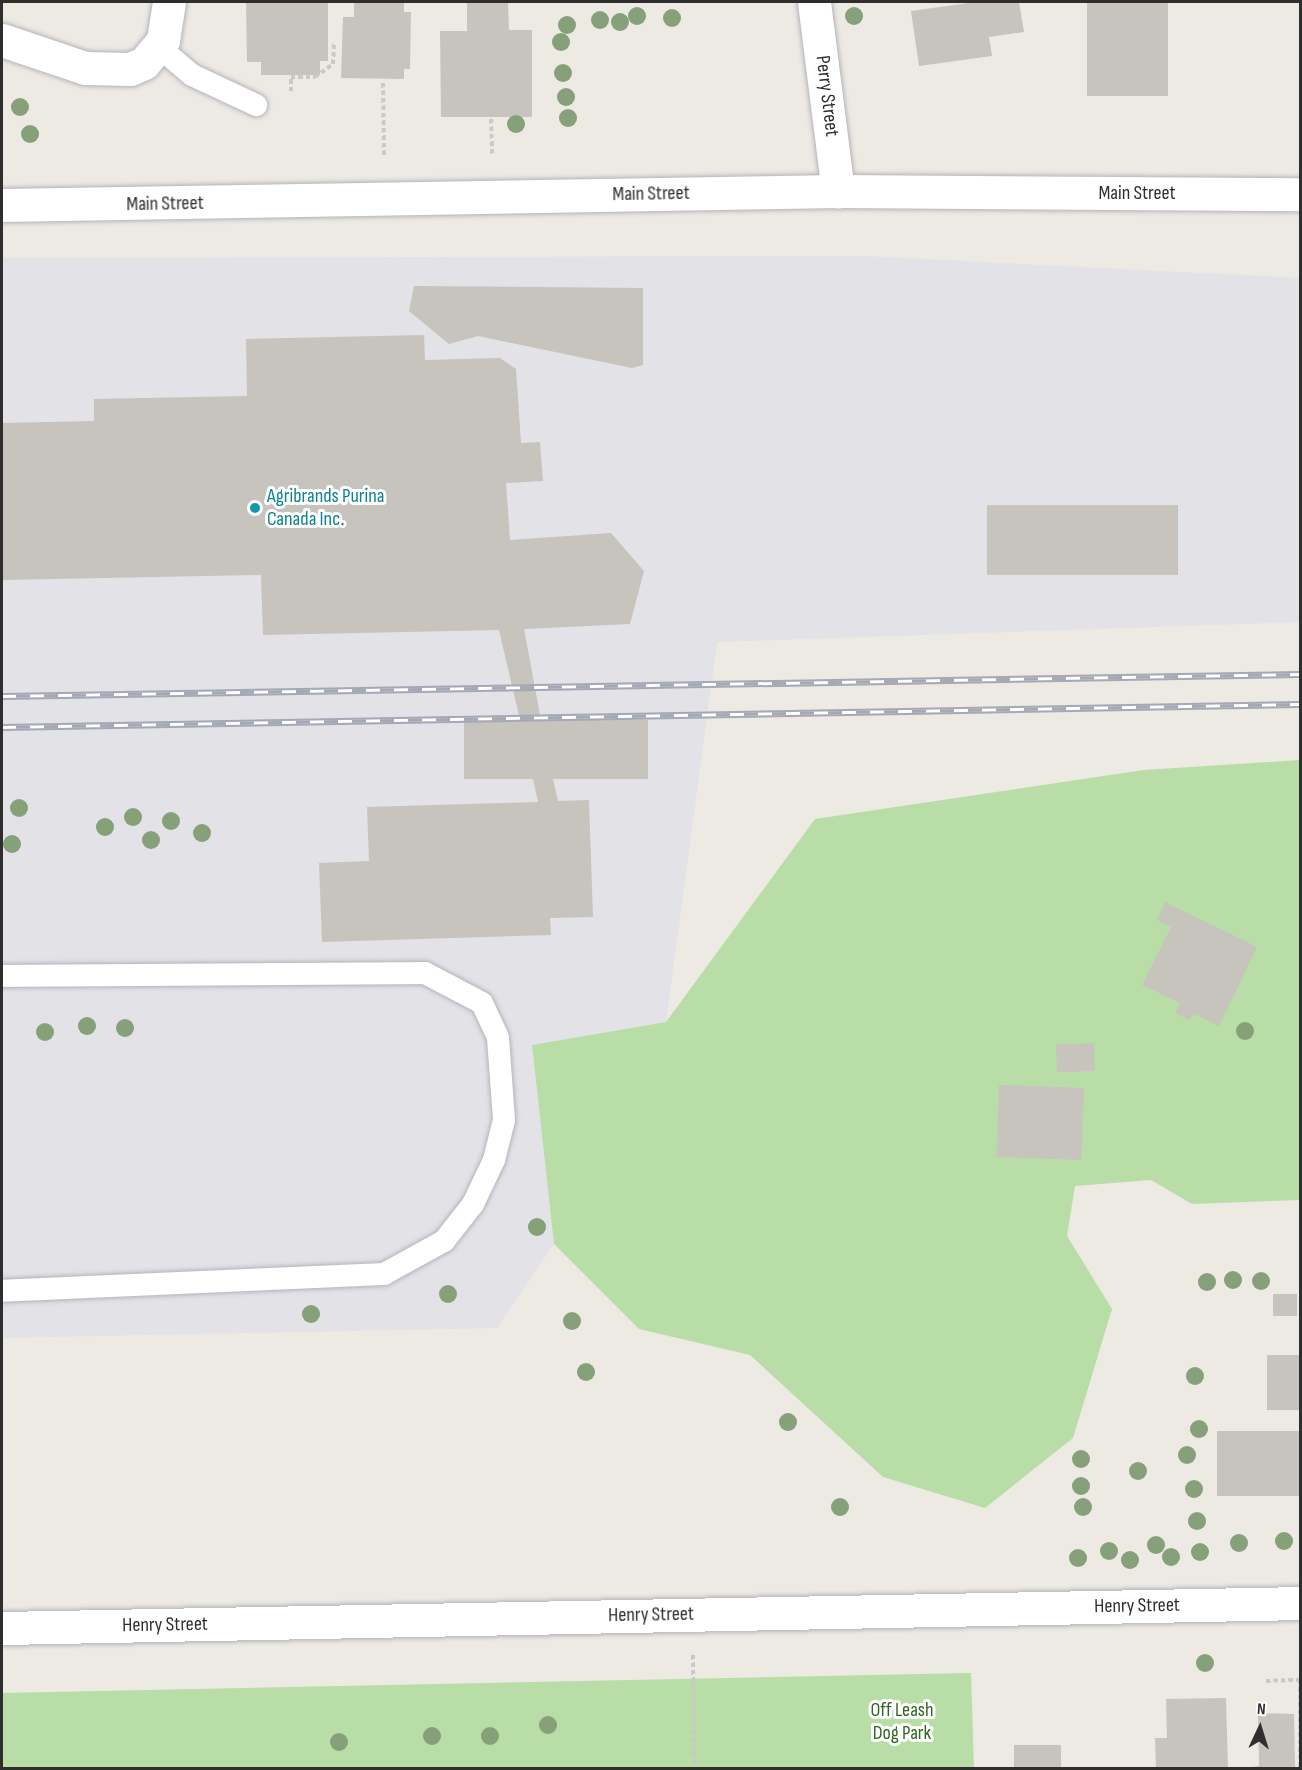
<!DOCTYPE html>
<style>
body{margin:0}
#map{position:relative;width:1302px;height:1770px;overflow:hidden;background:#ede9e3;font-family:"Sofia Sans Condensed",sans-serif}
div>[style]{position:absolute}
.industrial>*{inset:0;background:#e3e2e7}
.green>*{inset:0;background:#b9dda6}
.building>*{inset:0;background:#c7c3bd;transform-origin:0 0}
.path>*{height:4px;margin-top:-2px;transform-origin:0;background:repeating-linear-gradient(90deg,#c9c9c9 0 4.5px,transparent 0 7.5px)}
.roads{filter:drop-shadow(0 0 2px #b3b4bc) drop-shadow(0 0 2px #b3b4bc)}
.lane>*{height:22px;margin:-11px;padding:0 11px;transform-origin:11px;border-radius:11px;background:#fff}
.street>*{height:33px;margin:-16.5px;padding:0 16.5px;transform-origin:16.5px;border-radius:16.5px;background:#fff}
.secondary>*{height:33px;margin:-16.5px;padding:0 16.5px;transform-origin:16.5px;border-radius:16.5px;background:#fff}
.rail>*{height:7px;margin-top:-3.5px;transform-origin:0;background:repeating-linear-gradient(90deg,#fff 0 14px,#a5a8b6 0 28px);box-sizing:border-box;border-block:2px solid #a5a8b6}
.trees>*{width:18px;height:18px;margin:-9px;border-radius:50%;background:#86a07a}
.dots>*{width:16px;height:16px;translate:-50% -50%;box-sizing:border-box;border:3px solid #fff;border-radius:50%}
span{translate:-50% -50%;white-space:nowrap;text-align:center;line-height:1.15;-webkit-text-stroke:6px #fff;paint-order:stroke}
.street-label{font-size:20px;color:#2e2e2e}
.culture-label{font-size:20px;color:#0d838f}
.left{translate:0 -50%;text-align:left}
.park-label{font-size:20px;color:#326524}
.frame{position:absolute;inset:0;border:3px solid #2e2e2e;pointer-events:none}
.north{position:absolute;left:1230px;top:1698px;width:60px;height:60px;-webkit-text-stroke:4px #fff;paint-order:stroke;rotate:4deg;font-size:16px;font-weight:700;line-height:24px;text-align:center;color:#2e2e2e}
.north::after{content:'';display:block;margin:auto;width:21px;height:27px;background:#2e2e2e;clip-path:polygon(50% 0,100% 100%,50% 72%,0 100%)}
</style>
<div id="map">
<div class="industrial">
<div style="clip-path:polygon(865px 256px,1300px 278px,1300px 622px,717px 642px,666px 1022px,532px 1045px,554px 1244px,497px 1328px,2px 1338px,2px 258px)"></div>
</div>
<div class="green">
<div style="clip-path:polygon(1300px 760px,1300px 1200px,1192px 1204px,1151px 1180px,1075px 1186px,1067px 1236px,1112px 1309px,1073px 1438px,985px 1508px,883px 1477px,750px 1355px,639px 1329px,554px 1244px,532px 1045px,666px 1022px,815px 819px,1144px 770px)"></div>
<div style="clip-path:polygon(971px 1673px,974px 1768px,2px 1768px,2px 1693px)"></div>
</div>
<div class="building">
<div style="clip-path:polygon(246px 2px,328px 2px,328px 61px,320px 61px,320px 75px,261px 75px,261px 62px,247px 62px)"></div>
<div style="clip-path:polygon(354px 2px,404px 2px,404px 12px,411px 12px,410px 69px,404px 69px,404px 79px,341px 78px,343px 17px,354px 17px)"></div>
<div style="clip-path:polygon(467px 2px,508px 2px,509px 30px,532px 30px,532px 117px,441px 117px,440px 31px,467px 31px)"></div>
<div style="clip-path:polygon(976px 2px,1019px 2px,1024px 32px,989px 37px,992px 56px,919px 66px,911px 11px)"></div>
<div style="left:1087px;top:2px;width:81px;height:94px"></div>
<div style="clip-path:polygon(414px 286px,643px 288px,643px 365px,632px 368px,478px 336px,449px 344px,409px 311px)"></div>
<div style="clip-path:polygon(424px 335px,425px 360px,500px 358px,516px 369px,521px 443px,540px 442px,543px 481px,506px 483px,510px 540px,611px 533px,644px 571px,630px 624px,524px 629px,541px 720px,648px 720px,648px 779px,553px 779px,558px 801px,589px 800px,593px 917px,550px 918px,551px 935px,322px 942px,319px 863px,369px 861px,367px 807px,538px 802px,533px 779px,464px 779px,464px 719px,520px 720px,499px 630px,263px 635px,261px 575px,2px 580px,2px 423px,94px 421px,94px 399px,247px 396px,246px 339px)"></div>
<div style="left:1178px;top:505px;width:70px;height:191px;rotate:90deg"></div>
<div style="clip-path:polygon(1165px 902px,1257px 947px,1219px 1026px,1194px 1014px,1189px 1020px,1175px 1013px,1180px 1003px,1142px 985px,1171px 927px,1157px 920px)"></div>
<div style="left:1094px;top:1043px;width:28px;height:38px;rotate:88deg"></div>
<div style="left:999px;top:1085px;width:85px;height:72px;rotate:2deg"></div>
<div style="left:1273px;top:1294px;width:24px;height:22px"></div>
<div style="left:1300px;top:1355px;width:55px;height:33px;rotate:90deg"></div>
<div style="left:1300px;top:1431px;width:65px;height:83px;rotate:90deg"></div>
<div style="clip-path:polygon(1226px 1698px,1228px 1768px,1156px 1768px,1155px 1738px,1167px 1738px,1166px 1699px)"></div>
<div style="clip-path:polygon(1258px 1713px,1294px 1714px,1295px 1768px,1245px 1768px,1259px 1766px)"></div>
<div style="left:1014px;top:1745px;width:47px;height:23px"></div>
</div>
<div class="path">
<div style="left:383px;top:83px;width:75px;rotate:89.2deg"></div>
<div style="left:291px;top:91px;width:14px;rotate:-90deg"></div>
<div style="left:291px;top:77px;width:24px"></div>
<div style="left:315px;top:77px;width:22px;rotate:-36deg"></div>
<div style="left:333px;top:64px;width:21px;rotate:-87deg"></div>
<div style="left:491px;top:119px;width:35px;rotate:88deg"></div>
<div style="left:693px;top:1655px;width:113px;rotate:89.5deg"></div>
<div style="left:1300px;top:1680px;width:88px;rotate:90deg"></div>
<div style="left:1266px;top:1681px;width:34px;rotate:-2deg"></div>
</div>
<div class="roads">
<div class="lane">
<div style="left:159px;top:47px;width:43px;rotate:40.3deg"></div>
<div style="left:192px;top:75px;width:71px;rotate:25.1deg"></div>
<div style="left:2px;top:976px;width:423px;rotate:-0.4deg"></div>
<div style="left:425px;top:973px;width:64px;rotate:27.8deg"></div>
<div style="left:482px;top:1003px;width:38px;rotate:65deg"></div>
<div style="left:498px;top:1038px;width:82px;rotate:85.8deg"></div>
<div style="left:504px;top:1120px;width:41px;rotate:104deg"></div>
<div style="left:494px;top:1160px;width:49px;rotate:115.5deg"></div>
<div style="left:473px;top:1204px;width:47px;rotate:128.1deg"></div>
<div style="left:444px;top:1241px;width:68px;rotate:151.2deg"></div>
<div style="left:384px;top:1274px;width:382px;rotate:177.5deg"></div>
</div>
<div class="street">
<div style="left:814px;top:2px;width:191px;rotate:82.8deg"></div>
<div style="left:2px;top:40px;width:88px;rotate:18.6deg"></div>
<div style="left:85px;top:68px;width:45px;rotate:1.3deg"></div>
<div style="left:130px;top:69px;width:15px;rotate:-23deg"></div>
<div style="left:144px;top:63px;width:30px;rotate:-50deg"></div>
<div style="left:163px;top:40px;width:38px;rotate:-81deg"></div>
<div style="left:2px;top:1628px;width:1298px;rotate:-1.1deg"></div>
</div>
<div class="secondary">
<div style="left:2px;top:205px;width:836px;rotate:-0.96deg"></div>
<div style="left:838px;top:191px;width:462px;rotate:0.4deg"></div>
</div>
</div>
<div class="rail">
<div style="left:2px;top:696px;width:1298px;rotate:-0.97deg"></div>
<div style="left:2px;top:727px;width:1298px;rotate:-1.02deg"></div>
</div>
<div class="trees">
<div style="left:637px;top:16px"></div>
<div style="left:854px;top:16px"></div>
<div style="left:672px;top:18px"></div>
<div style="left:600px;top:20px"></div>
<div style="left:620px;top:22px"></div>
<div style="left:567px;top:25px"></div>
<div style="left:561px;top:42px"></div>
<div style="left:563px;top:73px"></div>
<div style="left:566px;top:97px"></div>
<div style="left:20px;top:107px"></div>
<div style="left:568px;top:118px"></div>
<div style="left:516px;top:124px"></div>
<div style="left:30px;top:134px"></div>
<div style="left:19px;top:808px"></div>
<div style="left:133px;top:817px"></div>
<div style="left:171px;top:821px"></div>
<div style="left:105px;top:827px"></div>
<div style="left:202px;top:833px"></div>
<div style="left:151px;top:840px"></div>
<div style="left:12px;top:844px"></div>
<div style="left:87px;top:1026px"></div>
<div style="left:125px;top:1028px"></div>
<div style="left:1245px;top:1031px"></div>
<div style="left:45px;top:1032px"></div>
<div style="left:537px;top:1227px"></div>
<div style="left:1233px;top:1280px"></div>
<div style="left:1261px;top:1281px"></div>
<div style="left:1207px;top:1282px"></div>
<div style="left:448px;top:1294px"></div>
<div style="left:311px;top:1314px"></div>
<div style="left:572px;top:1321px"></div>
<div style="left:586px;top:1372px"></div>
<div style="left:1195px;top:1376px"></div>
<div style="left:788px;top:1422px"></div>
<div style="left:1199px;top:1429px"></div>
<div style="left:1187px;top:1455px"></div>
<div style="left:1081px;top:1459px"></div>
<div style="left:1138px;top:1471px"></div>
<div style="left:1081px;top:1486px"></div>
<div style="left:1194px;top:1489px"></div>
<div style="left:840px;top:1507px"></div>
<div style="left:1083px;top:1507px"></div>
<div style="left:1197px;top:1521px"></div>
<div style="left:1284px;top:1541px"></div>
<div style="left:1239px;top:1543px"></div>
<div style="left:1156px;top:1545px"></div>
<div style="left:1109px;top:1551px"></div>
<div style="left:1200px;top:1552px"></div>
<div style="left:1171px;top:1557px"></div>
<div style="left:1078px;top:1558px"></div>
<div style="left:1130px;top:1560px"></div>
<div style="left:1205px;top:1663px"></div>
<div style="left:548px;top:1725px"></div>
<div style="left:432px;top:1736px"></div>
<div style="left:490px;top:1736px"></div>
<div style="left:339px;top:1742px"></div>
</div>
<div class="dots">
<div style="left:255px;top:508px;background:#0f9aa8"></div>
</div>
<div class="street-label">
<span style="left:827px;top:96px;rotate:83deg">Perry Street</span>
<span style="left:1137px;top:193px">Main Street</span>
<span style="left:651px;top:194px;rotate:-1deg">Main Street</span>
<span style="left:165px;top:204px;rotate:-1deg">Main Street</span>
<span style="left:1137px;top:1606px;rotate:-1deg">Henry Street</span>
<span style="left:651px;top:1615px;rotate:-1deg">Henry Street</span>
<span style="left:165px;top:1625px;rotate:-1deg">Henry Street</span>
</div>
<div class="culture-label">
<span class="left" style="left:267px;top:508px">Agribrands Purina<br>Canada Inc.</span>
</div>
<div class="park-label">
<span style="left:902px;top:1722px">Off Leash<br>Dog Park</span>
</div>
<div class="frame"></div>
<div class="north">N</div>
</div>
